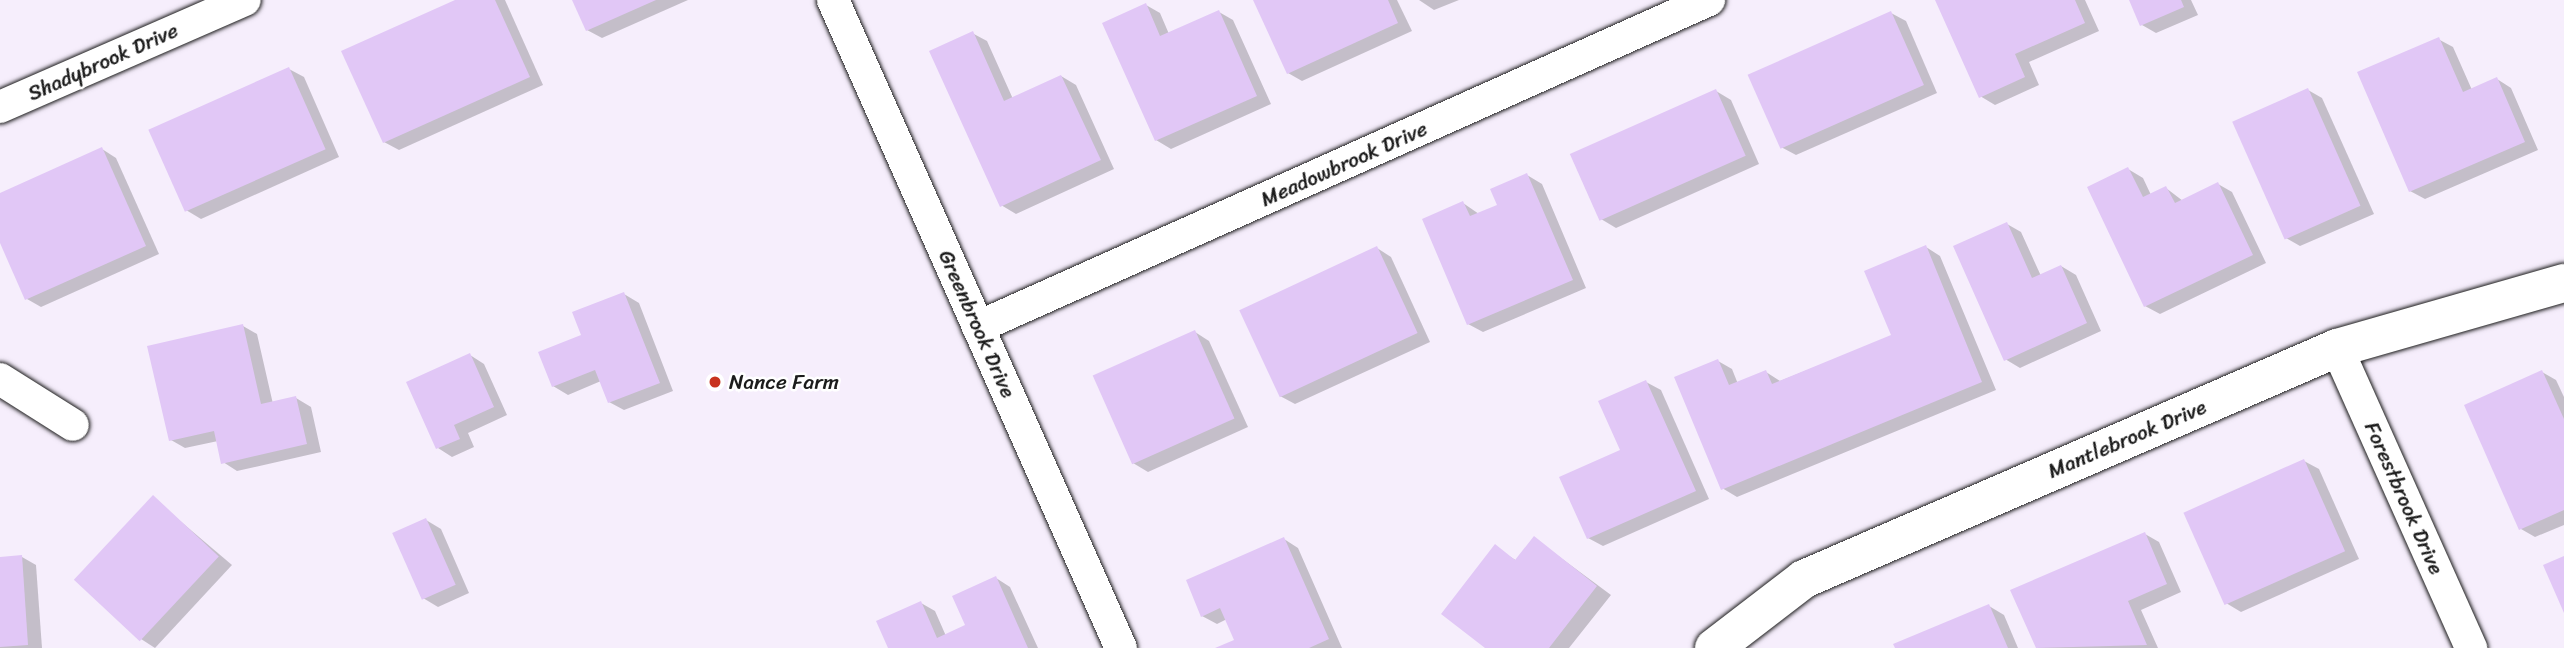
<!DOCTYPE html>
<style>
body{margin:0}
#map{position:relative;width:2564px;height:648px;overflow:hidden;background:#f6eefc;font-family:Sriracha,sans-serif}
div>[style]{position:absolute}
.shadow>*{inset:0;background:#0003}
.building>*{inset:0;background:#e1c7f6;transform-origin:0 0}
.roads{filter:drop-shadow(0 0 2px #1c1c1c) drop-shadow(0 0 2px #1c1c1c)}
.minor>*{height:32px;margin:-16px;padding:0 16px;transform-origin:16px;border-radius:16px;background:#fff}
.tertiary>*{height:38px;margin:-19px;padding:0 19px;transform-origin:19px;border-radius:19px;background:#fff}
.dots>*{width:19px;height:19px;translate:-50% -50%;box-sizing:border-box;border:4px solid #fff;border-radius:50%}
span{translate:-50% -50%;white-space:nowrap;text-align:center;line-height:1.15;-webkit-text-stroke:5px #fff;paint-order:stroke}
.street-label{font-size:21px;color:#1c1c1c}
.poi-label{font-size:21px;color:#1c1c1c}
.left{translate:0 -50%;text-align:left}
</style>
<div id="map">
<div class="shadow">
<div style="clip-path:polygon(459px 0,505px 0,543px 85px,399px 150px,384px 142px)"></div>
<div style="clip-path:polygon(574px 0,688px 0,602px 38px,587px 30px)"></div>
<div style="clip-path:polygon(1255px 0,1397px 0,1412px 31px,1302px 81px,1288px 73px)"></div>
<div style="clip-path:polygon(1419px 0,1459px 0,1434px 10px)"></div>
<div style="clip-path:polygon(1937px 0,2085px 0,2099px 31px,2029px 62px,2039px 85px,1995px 105px,1980px 96px)"></div>
<div style="clip-path:polygon(2131px 0,2191px 0,2198px 15px,2156px 33px,2142px 25px)"></div>
<div style="clip-path:polygon(1146px 5px,1160px 13px,1169px 34px,1219px 12px,1233px 20px,1271px 104px,1171px 149px,1156px 140px)"></div>
<div style="clip-path:polygon(1891px 13px,1906px 21px,1937px 93px,1796px 155px,1781px 147px)"></div>
<div style="clip-path:polygon(972px 33px,987px 41px,1013px 99px,1061px 76px,1076px 85px,1114px 169px,1016px 214px,1001px 205px)"></div>
<div style="clip-path:polygon(2438px 39px,2453px 47px,2472px 90px,2497px 79px,2511px 88px,2538px 150px,2425px 199px,2410px 191px)"></div>
<div style="clip-path:polygon(289px 69px,304px 77px,339px 157px,201px 219px,186px 210px)"></div>
<div style="clip-path:polygon(2308px 90px,2322px 98px,2374px 214px,2300px 246px,2286px 238px)"></div>
<div style="clip-path:polygon(1716px 91px,1731px 100px,1759px 164px,1616px 228px,1601px 219px)"></div>
<div style="clip-path:polygon(102px 149px,116px 158px,159px 254px,41px 307px,27px 299px,0 239px,0 195px)"></div>
<div style="clip-path:polygon(2128px 169px,2143px 178px,2151px 195px,2166px 188px,2183px 201px,2218px 184px,2232px 192px,2266px 263px,2160px 314px,2145px 306px)"></div>
<div style="clip-path:polygon(1527px 175px,1542px 184px,1586px 288px,1483px 332px,1468px 324px,1463px 203px,1479px 214px,1499px 206px)"></div>
<div style="clip-path:polygon(2007px 224px,2021px 232px,2041px 276px,2061px 266px,2076px 275px,2101px 331px,2020px 368px,2005px 359px)"></div>
<div style="clip-path:polygon(1926px 247px,1940px 256px,1996px 390px,1737px 497px,1722px 488px,1718px 361px,1732px 369px,1738px 384px,1766px 372px,1780px 381px,1893px 336px)"></div>
<div style="clip-path:polygon(1377px 248px,1391px 257px,1430px 342px,1295px 404px,1280px 396px)"></div>
<div style="clip-path:polygon(624px 294px,639px 303px,673px 391px,624px 410px,609px 402px,601px 381px,568px 395px,553px 386px,584px 336px)"></div>
<div style="clip-path:polygon(243px 326px,257px 334px,273px 404px,296px 398px,311px 407px,321px 452px,237px 471px,223px 462px,218px 441px,185px 448px,171px 440px)"></div>
<div style="clip-path:polygon(1195px 332px,1209px 341px,1248px 427px,1148px 472px,1133px 463px)"></div>
<div style="clip-path:polygon(470px 355px,484px 364px,507px 415px,468px 433px,474px 447px,452px 457px,438px 448px)"></div>
<div style="clip-path:polygon(2542px 372px,2556px 380px,2564px 397px,2564px 525px,2535px 537px,2521px 529px)"></div>
<div style="clip-path:polygon(1646px 382px,1661px 390px,1709px 499px,1603px 546px,1588px 538px)"></div>
<div style="clip-path:polygon(2304px 461px,2319px 469px,2359px 559px,2241px 612px,2226px 603px)"></div>
<div style="clip-path:polygon(153px 498px,232px 565px,155px 648px,141px 639px)"></div>
<div style="clip-path:polygon(426px 520px,441px 529px,469px 593px,438px 607px,423px 598px)"></div>
<div style="clip-path:polygon(2145px 534px,2159px 542px,2181px 592px,2141px 610px,2158px 648px,2038px 648px,2013px 591px)"></div>
<div style="clip-path:polygon(1534px 538px,1611px 595px,1569px 648px,1488px 648px,1495px 547px,1517px 561px)"></div>
<div style="clip-path:polygon(1284px 539px,1298px 548px,1342px 648px,1222px 648px,1236px 640px,1227px 619px,1217px 624px,1202px 616px)"></div>
<div style="clip-path:polygon(22px 557px,36px 565px,42px 648px,0 648px,0 558px)"></div>
<div style="clip-path:polygon(996px 578px,1010px 587px,1038px 648px,890px 648px,921px 603px,935px 611px,946px 636px,968px 626px)"></div>
<div style="clip-path:polygon(1989px 606px,2004px 615px,2018px 648px,1897px 648px)"></div>
</div>
<div class="building">
<div style="clip-path:polygon(455px 0,495px 0,530px 77px,383px 143px,341px 51px)"></div>
<div style="clip-path:polygon(572px 0,656px 0,586px 31px)"></div>
<div style="clip-path:polygon(1253px 0,1388px 0,1398px 23px,1287px 74px)"></div>
<div style="clip-path:polygon(1935px 0,2075px 0,2085px 23px,2015px 54px,2025px 77px,1979px 98px)"></div>
<div style="clip-path:polygon(2129px 0,2181px 0,2184px 7px,2140px 26px)"></div>
<div style="clip-path:polygon(1146px 3px,1160px 36px,1219px 10px,1257px 96px,1155px 141px,1102px 23px)"></div>
<div style="left:1891px;top:11px;width:81px;height:157px;rotate:66deg"></div>
<div style="clip-path:polygon(973px 31px,1004px 101px,1061px 75px,1101px 160px,1000px 207px,929px 51px)"></div>
<div style="clip-path:polygon(2439px 37px,2463px 92px,2497px 77px,2525px 142px,2409px 192px,2357px 72px)"></div>
<div style="left:289px;top:67px;width:90px;height:154px;rotate:66deg"></div>
<div style="left:2308px;top:88px;width:129px;height:83px;rotate:66deg"></div>
<div style="left:1716px;top:89px;width:73px;height:160px;rotate:66deg"></div>
<div style="clip-path:polygon(102px 147px,146px 246px,25px 300px,0 243px,0 193px)"></div>
<div style="clip-path:polygon(2128px 167px,2143px 197px,2166px 186px,2175px 203px,2218px 182px,2253px 255px,2144px 307px,2087px 187px)"></div>
<div style="clip-path:polygon(1527px 173px,1573px 280px,1467px 325px,1422px 219px,1463px 201px,1470px 216px,1497px 205px,1490px 189px)"></div>
<div style="clip-path:polygon(2007px 222px,2032px 278px,2061px 265px,2087px 323px,2004px 361px,1953px 246px)"></div>
<div style="clip-path:polygon(1926px 245px,1982px 382px,1721px 490px,1674px 377px,1718px 359px,1729px 385px,1766px 370px,1772px 384px,1891px 335px,1864px 271px)"></div>
<div style="left:1377px;top:246px;width:96px;height:152px;rotate:65deg"></div>
<div style="clip-path:polygon(624px 292px,660px 383px,608px 403px,595px 370px,552px 387px,538px 352px,581px 335px,572px 312px)"></div>
<div style="clip-path:polygon(243px 324px,261px 404px,296px 396px,307px 444px,221px 464px,214px 431px,169px 441px,147px 346px)"></div>
<div style="left:1195px;top:330px;width:97px;height:112px;rotate:66deg"></div>
<div style="clip-path:polygon(470px 353px,494px 407px,454px 425px,460px 439px,436px 449px,406px 382px)"></div>
<div style="clip-path:polygon(2542px 370px,2564px 419px,2564px 510px,2519px 530px,2464px 405px)"></div>
<div style="clip-path:polygon(1646px 380px,1696px 491px,1587px 539px,1559px 477px,1620px 450px,1598px 401px)"></div>
<div style="left:2304px;top:459px;width:101px;height:132px;rotate:66deg"></div>
<div style="left:153px;top:495px;width:90px;height:116px;rotate:43deg"></div>
<div style="left:426px;top:518px;width:73px;height:37px;rotate:66deg"></div>
<div style="clip-path:polygon(2145px 532px,2167px 584px,2128px 601px,2147px 645px,2036px 648px,2010px 590px)"></div>
<div style="clip-path:polygon(1534px 536px,1597px 586px,1549px 648px,1485px 648px,1441px 614px,1495px 544px,1515px 560px)"></div>
<div style="clip-path:polygon(1284px 537px,1329px 639px,1309px 648px,1215px 648px,1234px 640px,1220px 608px,1201px 617px,1186px 580px)"></div>
<div style="clip-path:polygon(22px 555px,28px 645px,0 647px,0 557px)"></div>
<div style="clip-path:polygon(2564px 556px,2564px 613px,2543px 565px)"></div>
<div style="clip-path:polygon(996px 576px,1028px 648px,888px 648px,876px 621px,921px 601px,937px 638px,965px 625px,952px 596px)"></div>
<div style="clip-path:polygon(1989px 604px,2008px 648px,1895px 648px,1893px 644px)"></div>
</div>
<div class="roads">
<div class="minor">
<div style="left:833px;top:0;width:709px;rotate:66.04deg"></div>
<div style="left:0;top:107px;width:267px;rotate:-23.6deg"></div>
<div style="left:978px;top:327px;width:801px;rotate:-24.1deg"></div>
<div style="left:2337px;top:348px;width:329px;rotate:65.9deg"></div>
<div style="left:0;top:379px;width:86px;rotate:32.2deg"></div>
</div>
<div class="tertiary">
<div style="left:1714px;top:648px;width:113px;rotate:-37.5deg"></div>
<div style="left:1804px;top:579px;width:581px;rotate:-23.43deg"></div>
<div style="left:2337px;top:348px;width:236px;rotate:-16deg"></div>
</div>
</div>
<div class="dots">
<div style="left:715px;top:382px;background:#c8321e"></div>
</div>
<div class="street-label">
<span style="left:103px;top:62px;rotate:-24deg">Shadybrook Drive</span>
<span style="left:1344px;top:164px;rotate:-24deg">Meadowbrook Drive</span>
<span style="left:977px;top:324px;rotate:66deg">Greenbrook Drive</span>
<span style="left:2127px;top:439px;rotate:-23deg">Mantlebrook Drive</span>
<span style="left:2404px;top:498px;rotate:66deg">Forestbrook Drive</span>
</div>
<div class="poi-label">
<span class="left" style="left:729px;top:382px">Nance Farm</span>
</div>
</div>
